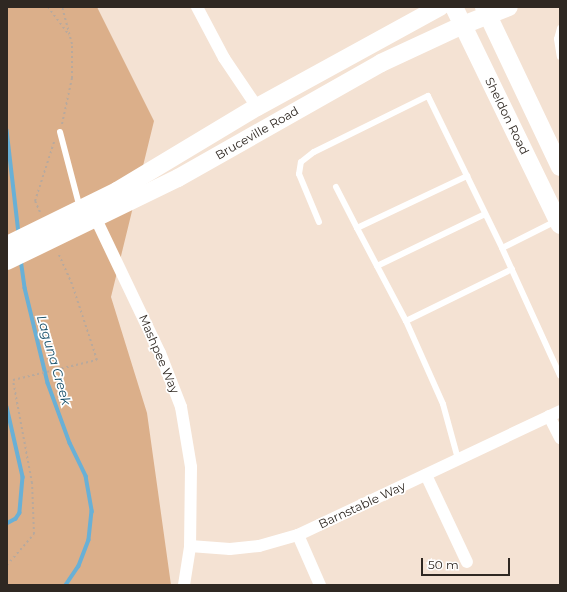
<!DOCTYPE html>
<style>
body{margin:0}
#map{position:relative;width:567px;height:592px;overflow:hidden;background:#f4e2d3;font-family:Montserrat,sans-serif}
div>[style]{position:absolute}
.green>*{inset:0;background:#dbaf8a}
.stream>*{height:3.5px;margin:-1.75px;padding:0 1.75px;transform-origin:1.75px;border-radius:1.75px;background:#69b0d6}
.path>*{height:2px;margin-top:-1px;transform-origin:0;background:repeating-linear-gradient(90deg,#b8a99d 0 2px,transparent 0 5px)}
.lane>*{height:6px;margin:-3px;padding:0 3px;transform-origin:3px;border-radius:3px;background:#fff}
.street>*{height:12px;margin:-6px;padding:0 6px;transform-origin:6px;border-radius:6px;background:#fff}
.secondary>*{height:18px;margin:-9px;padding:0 9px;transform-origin:9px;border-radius:9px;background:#fff}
span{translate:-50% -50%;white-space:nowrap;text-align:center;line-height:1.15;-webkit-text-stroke:3.5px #fff;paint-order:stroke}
.street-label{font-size:12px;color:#2f2822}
.water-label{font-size:13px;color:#154e68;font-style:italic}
.frame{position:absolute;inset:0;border:8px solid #2f2822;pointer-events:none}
.scale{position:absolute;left:421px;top:558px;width:89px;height:18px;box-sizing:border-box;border:2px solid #2f2822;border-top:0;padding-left:5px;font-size:12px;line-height:14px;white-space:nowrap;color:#2f2822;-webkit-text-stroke:3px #fff;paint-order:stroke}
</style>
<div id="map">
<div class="green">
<div style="clip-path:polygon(7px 7px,97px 7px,154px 121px,111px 297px,147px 413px,171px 585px,7px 585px)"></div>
</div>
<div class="stream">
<div style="left:7px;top:130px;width:104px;rotate:83.4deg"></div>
<div style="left:21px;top:259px;width:29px;rotate:82deg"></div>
<div style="left:25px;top:288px;width:98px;rotate:76.4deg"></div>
<div style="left:48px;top:383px;width:64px;rotate:69.9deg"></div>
<div style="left:70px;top:443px;width:37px;rotate:64deg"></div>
<div style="left:86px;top:476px;width:36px;rotate:80deg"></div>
<div style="left:92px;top:511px;width:29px;rotate:96deg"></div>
<div style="left:89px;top:540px;width:28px;rotate:111deg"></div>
<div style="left:79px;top:566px;width:23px;rotate:124deg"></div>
<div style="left:7px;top:407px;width:72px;rotate:77.1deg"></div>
<div style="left:23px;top:477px;width:36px;rotate:95deg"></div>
<div style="left:20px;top:513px;width:7px;rotate:124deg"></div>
<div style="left:16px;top:519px;width:10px;rotate:151deg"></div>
</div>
<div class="path">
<div style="left:48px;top:7px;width:35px;rotate:53deg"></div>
<div style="left:62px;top:124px;width:47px;rotate:-77.7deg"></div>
<div style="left:72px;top:78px;width:34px;rotate:-90deg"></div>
<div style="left:72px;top:44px;width:38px;rotate:-105deg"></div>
<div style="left:40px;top:212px;width:12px;rotate:-114deg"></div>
<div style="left:35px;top:201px;width:62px;rotate:-72.1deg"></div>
<div style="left:7px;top:565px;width:41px;rotate:-48.9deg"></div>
<div style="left:34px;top:534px;width:51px;rotate:-92.2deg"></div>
<div style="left:32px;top:483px;width:105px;rotate:-100.5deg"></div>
<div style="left:13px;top:380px;width:86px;rotate:-13.4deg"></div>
<div style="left:97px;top:360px;width:80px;rotate:-108.2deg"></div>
<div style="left:72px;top:284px;width:34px;rotate:-114deg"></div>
</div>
<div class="lane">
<div style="left:560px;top:28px;width:11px;rotate:105deg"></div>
<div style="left:557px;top:39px;width:18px;rotate:81deg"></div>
<div style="left:60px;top:132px;width:79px;rotate:75.3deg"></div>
<div style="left:336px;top:187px;width:46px;rotate:62.9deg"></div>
<div style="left:556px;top:221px;width:60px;rotate:153.4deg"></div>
<div style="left:502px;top:248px;width:140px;rotate:65.5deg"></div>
<div style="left:319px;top:222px;width:52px;rotate:-112.6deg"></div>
<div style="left:299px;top:174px;width:12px;rotate:-81deg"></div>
<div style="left:301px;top:162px;width:16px;rotate:-38deg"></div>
<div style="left:314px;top:152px;width:127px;rotate:-26.2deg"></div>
<div style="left:428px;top:96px;width:169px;rotate:64deg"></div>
<div style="left:377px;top:266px;width:120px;rotate:-25.7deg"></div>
<div style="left:406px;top:321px;width:105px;rotate:-117.8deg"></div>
<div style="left:357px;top:228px;width:122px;rotate:-25.3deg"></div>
<div style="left:458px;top:459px;width:57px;rotate:-105.3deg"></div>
<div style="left:443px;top:404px;width:91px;rotate:-114deg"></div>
<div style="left:406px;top:321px;width:118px;rotate:-26.1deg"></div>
</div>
<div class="street">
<div style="left:197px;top:7px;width:58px;rotate:62.1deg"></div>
<div style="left:224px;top:58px;width:59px;rotate:56deg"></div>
<div style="left:96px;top:219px;width:148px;rotate:64.5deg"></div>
<div style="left:160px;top:353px;width:58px;rotate:68.7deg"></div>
<div style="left:181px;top:407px;width:61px;rotate:80.5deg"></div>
<div style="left:191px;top:467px;width:79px;rotate:90.7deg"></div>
<div style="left:549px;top:416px;width:25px;rotate:63deg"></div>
<div style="left:426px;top:475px;width:96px;rotate:64.8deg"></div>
<div style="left:298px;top:535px;width:55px;rotate:66.3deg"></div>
<div style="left:184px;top:585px;width:39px;rotate:-81deg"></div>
<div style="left:190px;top:546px;width:40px;rotate:4.3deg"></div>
<div style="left:230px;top:549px;width:29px;rotate:-6deg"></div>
<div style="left:259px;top:546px;width:41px;rotate:-15.8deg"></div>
<div style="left:298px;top:535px;width:290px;rotate:-25.3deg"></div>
</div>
<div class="secondary">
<div style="left:454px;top:7px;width:242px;rotate:64.1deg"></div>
<div style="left:484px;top:7px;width:177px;rotate:64.6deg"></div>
<div style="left:7px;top:245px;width:123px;rotate:-26.1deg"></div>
<div style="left:117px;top:191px;width:163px;rotate:-31deg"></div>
<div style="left:257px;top:107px;width:209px;rotate:-28.7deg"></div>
<div style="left:7px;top:261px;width:190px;rotate:-25.9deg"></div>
<div style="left:178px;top:178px;width:233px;rotate:-29.5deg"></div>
<div style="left:381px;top:63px;width:90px;rotate:-24.9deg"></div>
<div style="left:463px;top:25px;width:49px;rotate:-21.4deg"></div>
</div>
<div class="street-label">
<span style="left:507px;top:116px;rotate:64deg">Sheldon Road</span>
<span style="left:257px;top:133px;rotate:-30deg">Bruceville Road</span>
<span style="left:159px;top:354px;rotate:67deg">Mashpee Way</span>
<span style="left:362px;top:505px;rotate:-25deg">Barnstable Way</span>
</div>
<div class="water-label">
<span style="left:54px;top:360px;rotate:74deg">Laguna Creek</span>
</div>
<div class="frame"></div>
<div class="scale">50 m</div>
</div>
